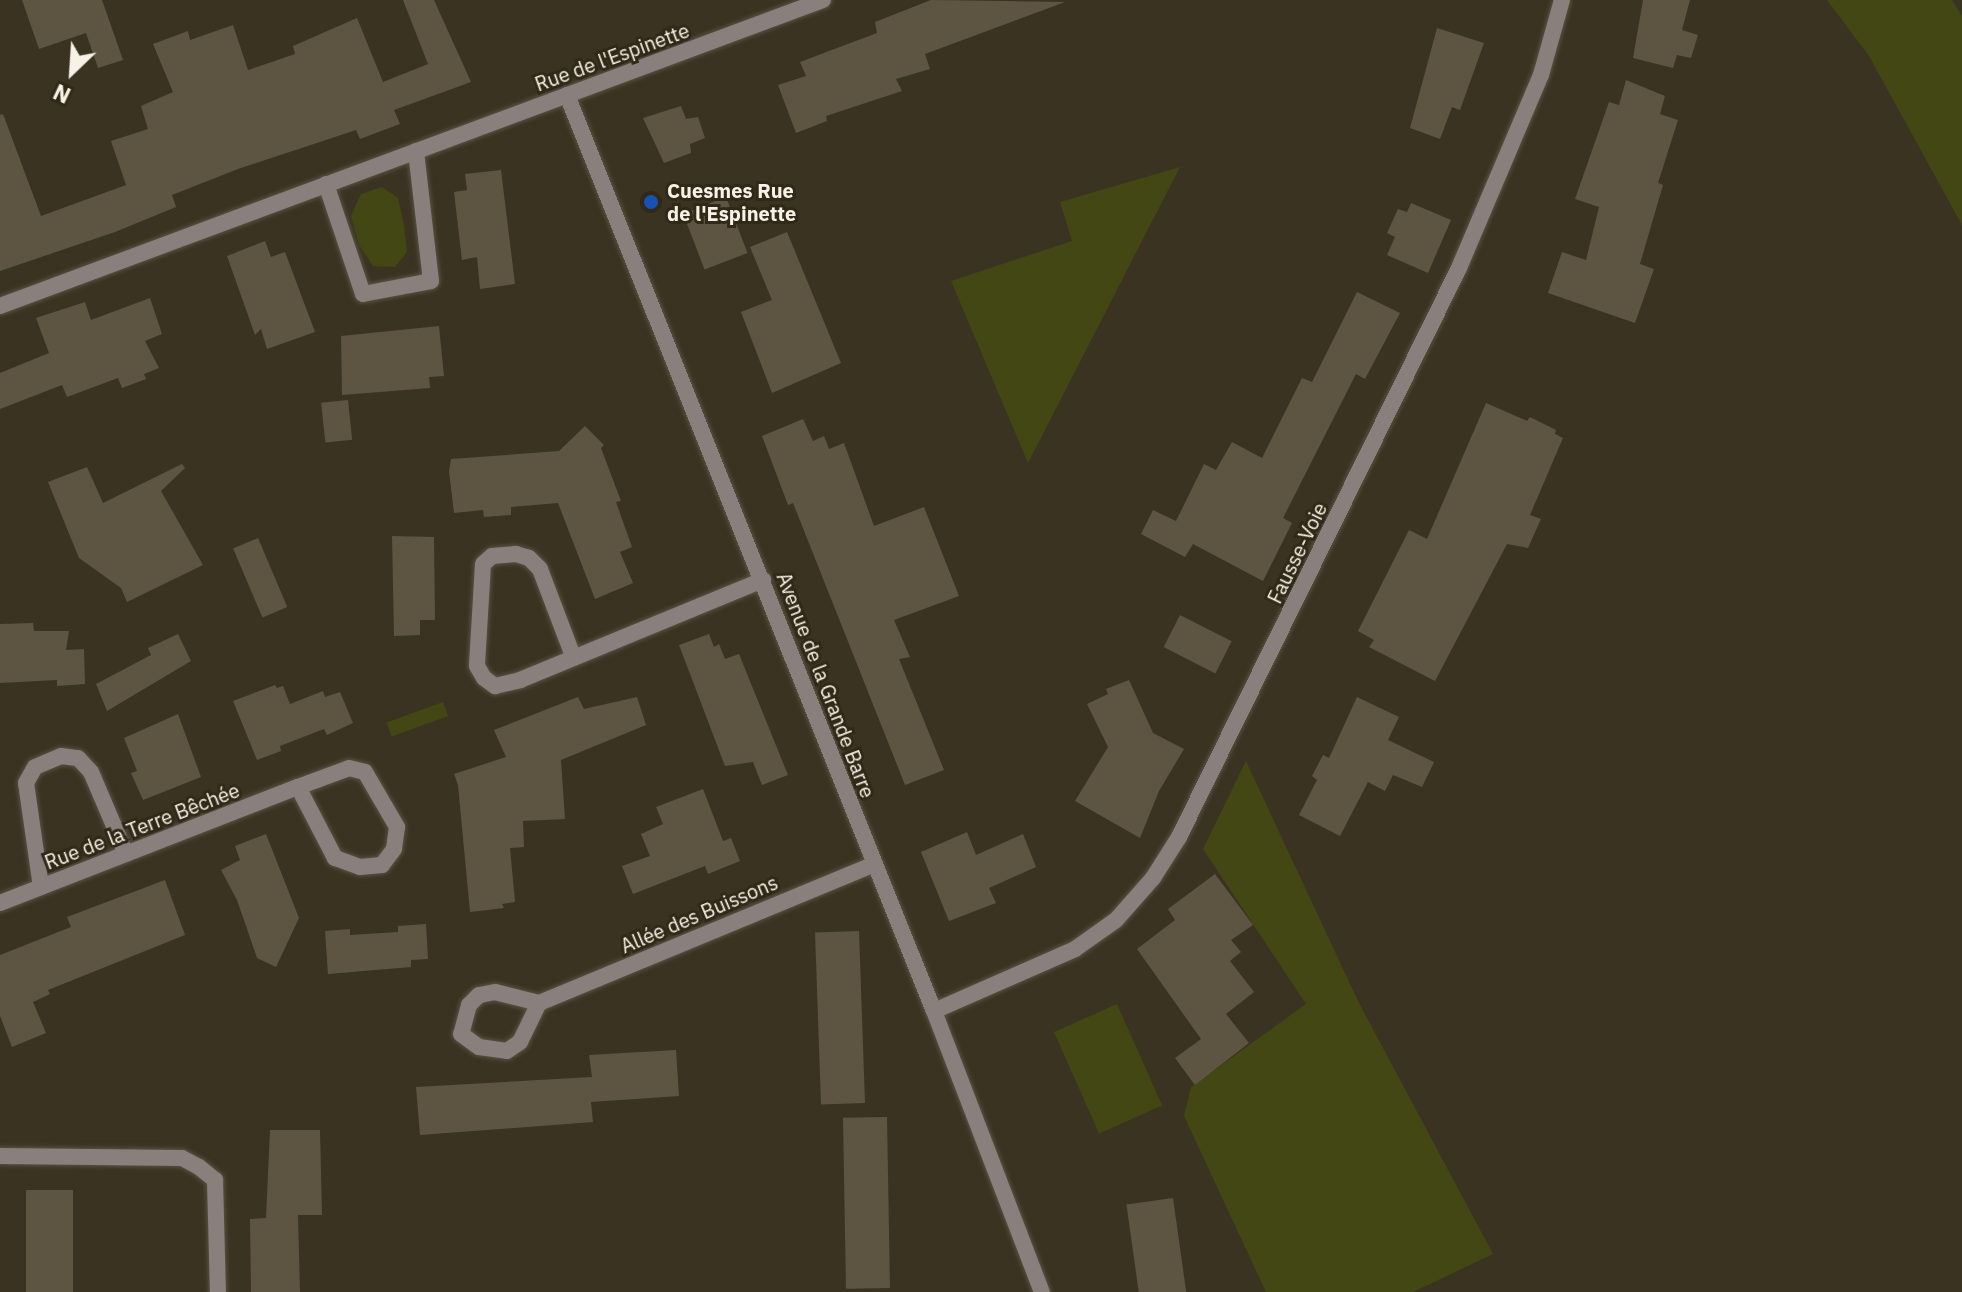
<!DOCTYPE html>
<meta charset="utf-8">
<style>
body{margin:0}
#map{position:relative;width:1962px;height:1292px;overflow:hidden;background:#3b3322;font-family:"IBM Plex Sans",sans-serif}
div>[style]{position:absolute}
.green>*{inset:0;background:#424713;transform-origin:0 0}
.building>*{inset:0;background:#5d5542;transform-origin:0 0}
.roads{filter:drop-shadow(0 0 2px #595242) drop-shadow(0 0 2px #595242)}
.street>*{height:16px;margin:-8px;padding:0 8px;transform-origin:8px;border-radius:8px;background:#897f7c}
.dots>*{width:22px;height:22px;translate:-50% -50%;box-sizing:border-box;border:4px solid #302918;border-radius:50%}
span{translate:-50% -50%;white-space:nowrap;text-align:center;line-height:1.15;-webkit-text-stroke:6px #302918;paint-order:stroke}
.street-label{font-size:20px;color:#f7f2e7}
.poi-label{font-size:20px;color:#f7f2e7;font-weight:700}
.left{translate:0 -50%;text-align:left}
.north{position:absolute;left:32px;top:32px;width:80px;height:80px;-webkit-text-stroke:6px #302918;paint-order:stroke;rotate:205deg;font-size:22px;font-weight:700;line-height:32px;text-align:center;color:#f7f2e7}
.north::after{content:'';display:block;margin:auto;width:28px;height:36px;background:#f7f2e7;clip-path:polygon(50% 0,100% 100%,50% 72%,0 100%)}
</style>
<div id="map">
<div class="green">
<div style="clip-path:polygon(1827px 0,1952px 0,1962px 16px,1962px 225px,1869px 56px)"></div>
<div style="clip-path:polygon(1180px 167px,1028px 463px,951px 281px,1072px 241px,1060px 202px)"></div>
<div style="clip-path:polygon(382px 187px,398px 198px,404px 225px,407px 252px,395px 267px,373px 266px,359px 245px,351px 216px,361px 194px)"></div>
<div style="left:443px;top:702px;width:15px;height:60px;rotate:70deg"></div>
<div style="clip-path:polygon(1246px 761px,1359px 1003px,1493px 1254px,1413px 1292px,1266px 1292px,1184px 1116px,1191px 1087px,1306px 1004px,1203px 849px)"></div>
<div style="left:1117px;top:1004px;width:111px;height:69px;rotate:66deg"></div>
</div>
<div class="building">
<div style="clip-path:polygon(22px 0,102px 0,123px 60px,98px 68px,86px 33px,39px 49px)"></div>
<div style="clip-path:polygon(403px 0,434px 0,471px 82px,394px 110px,400px 124px,360px 139px,356px 130px,238px 169px,172px 195px,176px 207px,115px 232px,0 271px,0 115px,3px 114px,41px 216px,126px 185px,111px 141px,148px 129px,141px 106px,173px 92px,153px 44px,188px 31px,190px 40px,233px 25px,248px 70px,295px 54px,293px 46px,357px 18px,383px 82px,428px 64px)"></div>
<div style="clip-path:polygon(931px 0,1065px 2px,925px 54px,930px 69px,896px 79px,902px 91px,826px 116px,827px 121px,796px 133px,778px 85px,806px 76px,800px 62px,877px 33px,875px 22px)"></div>
<div style="clip-path:polygon(1643px 0,1690px 0,1682px 30px,1698px 35px,1691px 58px,1677px 55px,1673px 68px,1633px 58px)"></div>
<div style="clip-path:polygon(1437px 28px,1484px 43px,1460px 110px,1452px 107px,1440px 139px,1410px 128px)"></div>
<div style="clip-path:polygon(1626px 80px,1665px 96px,1660px 114px,1678px 120px,1658px 183px,1663px 185px,1640px 264px,1654px 269px,1635px 323px,1548px 293px,1562px 252px,1586px 260px,1599px 207px,1575px 199px,1609px 102px,1619px 105px)"></div>
<div style="clip-path:polygon(681px 106px,686px 119px,698px 117px,705px 138px,690px 144px,691px 153px,664px 163px,643px 118px)"></div>
<div style="clip-path:polygon(501px 170px,515px 284px,480px 289px,477px 257px,462px 260px,454px 192px,467px 190px,465px 174px)"></div>
<div style="left:726px;top:197px;width:60px;height:46px;rotate:69deg"></div>
<div style="clip-path:polygon(1411px 203px,1451px 220px,1428px 273px,1387px 255px,1395px 237px,1387px 233px,1398px 209px,1407px 212px)"></div>
<div style="clip-path:polygon(787px 232px,841px 363px,772px 393px,741px 312px,772px 300px,750px 247px)"></div>
<div style="clip-path:polygon(265px 241px,271px 257px,285px 252px,315px 332px,267px 349px,261px 329px,255px 335px,227px 256px)"></div>
<div style="clip-path:polygon(1357px 292px,1400px 313px,1365px 379px,1356px 374px,1283px 518px,1292px 523px,1263px 581px,1193px 544px,1185px 557px,1141px 534px,1153px 510px,1176px 521px,1204px 464px,1216px 470px,1232px 442px,1262px 458px,1302px 378px,1312px 382px)"></div>
<div style="clip-path:polygon(150px 298px,162px 334px,145px 341px,159px 368px,144px 374px,146px 379px,122px 388px,118px 378px,67px 397px,62px 385px,0 409px,0 373px,49px 353px,36px 318px,85px 302px,91px 320px)"></div>
<div style="clip-path:polygon(439px 326px,444px 376px,429px 377px,430px 388px,342px 395px,341px 336px)"></div>
<div style="left:348px;top:400px;width:40px;height:27px;rotate:84deg"></div>
<div style="clip-path:polygon(1486px 403px,1527px 421px,1530px 417px,1556px 430px,1555px 434px,1563px 438px,1530px 515px,1541px 519px,1528px 548px,1507px 544px,1435px 681px,1369px 647px,1374px 640px,1358px 631px,1409px 530px,1427px 539px)"></div>
<div style="clip-path:polygon(803px 419px,813px 441px,824px 436px,829px 449px,844px 443px,874px 526px,924px 507px,959px 596px,894px 620px,910px 657px,899px 659px,944px 770px,905px 785px,793px 503px,788px 505px,762px 436px)"></div>
<div style="clip-path:polygon(585px 426px,604px 445px,601px 448px,621px 501px,616px 502px,632px 547px,620px 552px,633px 583px,595px 599px,558px 503px,511px 507px,511px 515px,484px 517px,483px 510px,454px 513px,449px 471px,451px 459px,559px 451px)"></div>
<div style="clip-path:polygon(182px 464px,185px 468px,161px 491px,203px 565px,127px 602px,121px 588px,79px 558px,48px 482px,87px 467px,103px 503px)"></div>
<div style="clip-path:polygon(392px 536px,434px 537px,435px 620px,420px 620px,420px 635px,394px 636px)"></div>
<div style="left:258px;top:538px;width:75px;height:27px;rotate:67deg"></div>
<div style="left:1180px;top:615px;width:58px;height:36px;rotate:27deg"></div>
<div style="clip-path:polygon(33px 623px,34px 631px,69px 631px,66px 650px,84px 649px,85px 684px,57px 686px,57px 680px,0 683px,0 624px)"></div>
<div style="clip-path:polygon(178px 634px,191px 661px,107px 711px,96px 684px,151px 655px,148px 648px)"></div>
<div style="clip-path:polygon(709px 634px,714px 647px,719px 644px,725px 659px,739px 654px,788px 775px,762px 785px,753px 762px,725px 766px,679px 645px)"></div>
<div style="clip-path:polygon(1129px 680px,1153px 733px,1184px 749px,1159px 791px,1140px 838px,1075px 801px,1108px 747px,1087px 704px,1108px 694px,1106px 689px)"></div>
<div style="clip-path:polygon(275px 685px,277px 688px,283px 686px,290px 704px,323px 691px,325px 697px,340px 692px,353px 723px,327px 735px,324px 729px,280px 746px,281px 751px,257px 760px,233px 701px)"></div>
<div style="clip-path:polygon(578px 697px,584px 709px,637px 697px,646px 725px,561px 760px,565px 819px,523px 821px,524px 847px,510px 848px,515px 902px,502px 904px,504px 908px,470px 912px,458px 785px,454px 774px,506px 757px,494px 730px)"></div>
<div style="clip-path:polygon(1357px 697px,1399px 717px,1388px 740px,1434px 762px,1422px 787px,1393px 775px,1385px 791px,1368px 782px,1340px 836px,1299px 815px,1317px 780px,1312px 776px,1323px 755px,1329px 758px)"></div>
<div style="clip-path:polygon(178px 714px,201px 777px,143px 800px,131px 773px,137px 771px,124px 738px)"></div>
<div style="clip-path:polygon(703px 789px,723px 841px,731px 838px,740px 861px,708px 874px,705px 866px,633px 894px,622px 866px,650px 856px,641px 834px,663px 824px,656px 807px)"></div>
<div style="clip-path:polygon(967px 832px,976px 855px,1023px 834px,1036px 867px,989px 888px,996px 903px,949px 921px,921px 852px)"></div>
<div style="clip-path:polygon(266px 834px,299px 918px,276px 967px,257px 958px,237px 900px,221px 870px,240px 860px,235px 846px)"></div>
<div style="clip-path:polygon(1215px 874px,1253px 925px,1231px 940px,1241px 952px,1230px 961px,1254px 992px,1226px 1014px,1249px 1043px,1195px 1085px,1175px 1058px,1201px 1039px,1137px 949px,1175px 920px,1168px 909px)"></div>
<div style="clip-path:polygon(165px 880px,185px 935px,48px 990px,50px 994px,33px 1002px,46px 1033px,12px 1047px,0 1016px,0 955px,71px 927px,67px 917px)"></div>
<div style="clip-path:polygon(426px 924px,428px 959px,411px 960px,411px 967px,328px 974px,325px 931px,350px 929px,350px 935px,398px 932px,398px 926px)"></div>
<div style="left:859px;top:931px;width:172px;height:44px;rotate:88deg"></div>
<div style="clip-path:polygon(676px 1050px,679px 1096px,591px 1102px,593px 1122px,420px 1135px,416px 1087px,592px 1077px,589px 1055px)"></div>
<div style="left:887px;top:1117px;width:171px;height:44px;rotate:89deg"></div>
<div style="clip-path:polygon(270px 1130px,320px 1130px,322px 1215px,298px 1215px,300px 1292px,251px 1292px,250px 1219px,266px 1218px)"></div>
<div style="left:26px;top:1190px;width:47px;height:102px"></div>
<div style="left:1173px;top:1198px;width:95px;height:47px;rotate:82deg"></div>
</div>
<div class="roads">
<div class="street">
<div style="left:567px;top:95px;width:987px;rotate:68.17deg"></div>
<div style="left:934px;top:1011px;width:301px;rotate:69deg"></div>
<div style="left:326px;top:184px;width:116px;rotate:71.4deg"></div>
<div style="left:363px;top:294px;width:69px;rotate:-10.8deg"></div>
<div style="left:431px;top:281px;width:131px;rotate:-96.6deg"></div>
<div style="left:0;top:306px;width:878px;rotate:-20.4deg"></div>
<div style="left:573px;top:656px;width:93px;rotate:-110.8deg"></div>
<div style="left:540px;top:569px;width:16px;rotate:-135deg"></div>
<div style="left:529px;top:558px;width:14px;rotate:-163deg"></div>
<div style="left:516px;top:554px;width:24px;rotate:175deg"></div>
<div style="left:492px;top:556px;width:12px;rotate:138deg"></div>
<div style="left:483px;top:564px;width:102px;rotate:93.4deg"></div>
<div style="left:477px;top:666px;width:14px;rotate:60deg"></div>
<div style="left:484px;top:678px;width:14px;rotate:36deg"></div>
<div style="left:495px;top:686px;width:26px;rotate:-13deg"></div>
<div style="left:520px;top:680px;width:263px;rotate:-22.4deg"></div>
<div style="left:41px;top:887px;width:105px;rotate:-98.2deg"></div>
<div style="left:26px;top:783px;width:18px;rotate:-61deg"></div>
<div style="left:35px;top:767px;width:28px;rotate:-23deg"></div>
<div style="left:61px;top:756px;width:17px;rotate:7deg"></div>
<div style="left:78px;top:758px;width:19px;rotate:47deg"></div>
<div style="left:91px;top:772px;width:89px;rotate:66.9deg"></div>
<div style="left:0;top:903px;width:320px;rotate:-21.3deg"></div>
<div style="left:298px;top:787px;width:54px;rotate:-20.4deg"></div>
<div style="left:349px;top:768px;width:16px;rotate:14deg"></div>
<div style="left:365px;top:772px;width:64px;rotate:59.8deg"></div>
<div style="left:397px;top:827px;width:22px;rotate:98deg"></div>
<div style="left:394px;top:849px;width:20px;rotate:127deg"></div>
<div style="left:382px;top:865px;width:22px;rotate:175deg"></div>
<div style="left:360px;top:867px;width:27px;rotate:-160deg"></div>
<div style="left:335px;top:858px;width:80px;rotate:-117.5deg"></div>
<div style="left:539px;top:1003px;width:45px;rotate:-166deg"></div>
<div style="left:495px;top:992px;width:16px;rotate:169deg"></div>
<div style="left:479px;top:995px;width:14px;rotate:135deg"></div>
<div style="left:469px;top:1005px;width:30px;rotate:105deg"></div>
<div style="left:461px;top:1034px;width:22px;rotate:36deg"></div>
<div style="left:479px;top:1047px;width:28px;rotate:8deg"></div>
<div style="left:507px;top:1051px;width:16px;rotate:-35deg"></div>
<div style="left:520px;top:1042px;width:43px;rotate:-64deg"></div>
<div style="left:539px;top:1003px;width:363px;rotate:-22.5deg"></div>
<div style="left:934px;top:1011px;width:154px;rotate:-23.7deg"></div>
<div style="left:1075px;top:949px;width:50px;rotate:-35.3deg"></div>
<div style="left:1116px;top:920px;width:56px;rotate:-48.6deg"></div>
<div style="left:1153px;top:878px;width:49px;rotate:-57.6deg"></div>
<div style="left:1179px;top:837px;width:634px;rotate:-63.8deg"></div>
<div style="left:1459px;top:268px;width:210px;rotate:-67deg"></div>
<div style="left:1541px;top:75px;width:78px;rotate:-74.4deg"></div>
<div style="left:0;top:1156px;width:182px;rotate:0.6deg"></div>
<div style="left:182px;top:1158px;width:19px;rotate:28deg"></div>
<div style="left:199px;top:1167px;width:21px;rotate:39deg"></div>
<div style="left:215px;top:1180px;width:112px;rotate:88.5deg"></div>
</div>
</div>
<div class="dots">
<div style="left:651px;top:202px;background:#1a4fb4"></div>
</div>
<div class="street-label">
<span style="left:612px;top:57px;rotate:-20deg">Rue de l'Espinette</span>
<span style="left:1297px;top:553px;rotate:-64deg">Fausse-Voie</span>
<span style="left:826px;top:685px;rotate:69deg">Avenue de la Grande Barre</span>
<span style="left:142px;top:826px;rotate:-21deg">Rue de la Terre Bêchée</span>
<span style="left:699px;top:914px;rotate:-23deg">Allée des Buissons</span>
</div>
<div class="poi-label">
<span class="left" style="left:667px;top:202px">Cuesmes Rue<br>de l'Espinette</span>
</div>
<div class="north">N</div>
</div>
